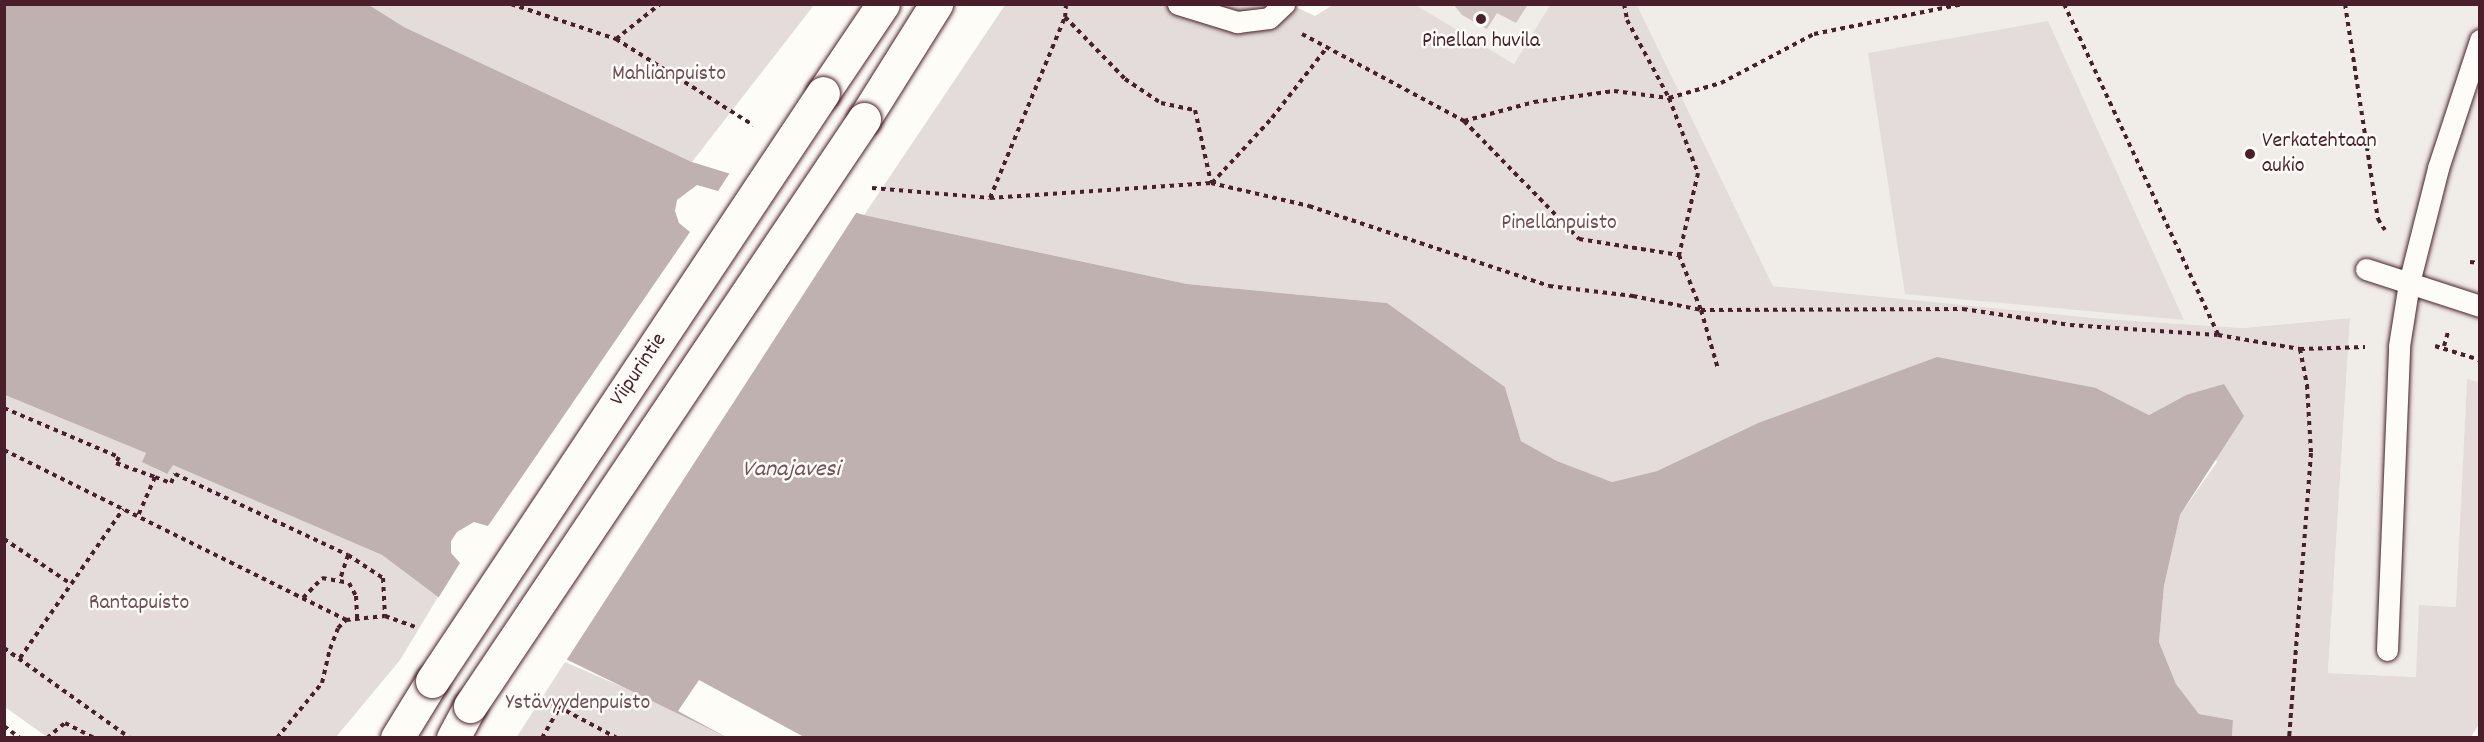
<!DOCTYPE html>
<meta charset="utf-8">
<style>
body{margin:0}
#map{position:relative;width:2484px;height:742px;overflow:hidden;background:#fdfcf7;font-family:Dekko,sans-serif}
div>[style]{position:absolute}
.built>*{inset:0;background:#f0ece8}
.green>*{inset:0;background:#e3dcda}
.water>*{inset:0;background:#c0b1b1}
.pier>*{inset:0;background:#fdfcf7}
.building>*{inset:0;background:#d0c5c4}
.path>*{height:4px;margin-top:-2px;transform-origin:0;background:repeating-linear-gradient(90deg,#4a1f2b 0 4.5px,transparent 0 9px)}
.roads{filter:drop-shadow(0 0 2px #4a1f2b) drop-shadow(0 0 2px #4a1f2b)}
.service>*{height:21px;margin:-10.5px;padding:0 10.5px;transform-origin:10.5px;border-radius:10.5px;background:#fdfcf7}
.primary>*{height:33px;margin:-16.5px;padding:0 16.5px;transform-origin:16.5px;border-radius:16.5px;background:#fdfcf7}
.bridges{filter:drop-shadow(0 0 2px #4a1f2b) drop-shadow(0 0 2px #4a1f2b)}
.primary-bridge>*{height:33px;margin:-16.5px;padding:0 16.5px;transform-origin:16.5px;border-radius:16.5px;background:#fdfcf7}
.dots>*{width:16px;height:16px;translate:-50% -50%;box-sizing:border-box;border:3px solid #fdfcf7;border-radius:50%}
span{translate:-50% -50%;white-space:nowrap;text-align:center;line-height:1.15;-webkit-text-stroke:5px #fdfcf7;paint-order:stroke}
.poi-label{font-size:22px;color:#4a1f2b}
.left{translate:0 -50%;text-align:left}
.park-label{font-size:22px;color:#704e57}
.street-label{font-size:22px;color:#4a1f2b}
.water-label{font-size:24px;color:#73525a;font-style:italic}
.frame{position:absolute;inset:0;border:6px solid #4a1f2b;pointer-events:none}
</style>
<div id="map">
<div class="built">
<div style="clip-path:polygon(1416px 5px,1550px 5px,1514px 64px)"></div>
<div style="clip-path:polygon(1637px 5px,2479px 5px,2479px 382px,2467px 380px,2457px 607px,2419px 606px,2417px 677px,2328px 673px,2350px 318px,2243px 328px,2105px 319px,1773px 286px)"></div>
</div>
<div class="green">
<div style="clip-path:polygon(1289px 4px,1315px 16px,1333px 5px,1416px 5px,1514px 64px,1550px 5px,1637px 5px,1773px 286px,2105px 319px,2243px 328px,2350px 318px,2328px 673px,2416px 677px,2419px 605px,2456px 607px,2467px 379px,2479px 382px,2479px 724px,2471px 737px,2232px 737px,2233px 720px,2199px 714px,2176px 684px,2159px 642px,2164px 586px,2180px 515px,2217px 462px,2186px 395px,2149px 415px,2096px 388px,1758px 423px,1657px 471px,1612px 482px,1557px 461px,1521px 441px,1505px 387px,1387px 303px,1187px 284px,864px 215px,1005px 5px)"></div>
<div style="clip-path:polygon(369px 5px,814px 5px,692px 162px,404px 27px)"></div>
<div style="clip-path:polygon(2048px 21px,2184px 320px,1905px 294px,1868px 53px)"></div>
<div style="clip-path:polygon(5px 395px,146px 453px,143px 462px,166px 474px,172px 464px,382px 555px,438px 597px,400px 660px,336px 737px,47px 737px,5px 707px)"></div>
<div style="clip-path:polygon(565px 662px,678px 711px,726px 737px,516px 738px)"></div>
</div>
<div class="water">
<div style="clip-path:polygon(4px 5px,369px 5px,404px 27px,692px 162px,864px 215px,1187px 284px,1387px 303px,1505px 387px,1521px 441px,1557px 461px,1612px 482px,1657px 471px,1758px 423px,1937px 357px,2096px 388px,2149px 415px,2186px 395px,2224px 384px,2244px 416px,2180px 515px,2164px 586px,2159px 642px,2176px 684px,2199px 714px,2233px 720px,2232px 737px,726px 737px,438px 597px,382px 555px,173px 465px,167px 474px,142px 462px,146px 453px,5px 395px)"></div>
</div>
<div class="pier">
<div style="clip-path:polygon(731px 171px,858px 210px,564px 664px,437px 600px,460px 563px,451px 553px,451px 541px,457px 532px,474px 522px,488px 526px,690px 232px,679px 223px,675px 211px,677px 200px,697px 185px,718px 191px)"></div>
<div style="clip-path:polygon(699px 680px,804px 737px,726px 737px,678px 711px)"></div>
</div>
<div class="building">
<div style="clip-path:polygon(1453px 4px,1527px 4px,1527px 6px,1516px 23px,1497px 13px,1487px 29px,1462px 15px)"></div>
</div>
<div class="path">
<div style="left:511px;top:4px;width:111px;rotate:18.4deg"></div>
<div style="left:616px;top:39px;width:162px;rotate:32.1deg"></div>
<div style="left:1066px;top:4px;width:13px;rotate:94deg"></div>
<div style="left:1065px;top:17px;width:86px;rotate:45.9deg"></div>
<div style="left:1125px;top:79px;width:43px;rotate:33.7deg"></div>
<div style="left:1161px;top:103px;width:35px;rotate:12deg"></div>
<div style="left:1195px;top:110px;width:75px;rotate:77.6deg"></div>
<div style="left:1624px;top:4px;width:16px;rotate:79deg"></div>
<div style="left:1627px;top:20px;width:89px;rotate:61.7deg"></div>
<div style="left:1669px;top:98px;width:80px;rotate:68.9deg"></div>
<div style="left:1698px;top:173px;width:84px;rotate:103deg"></div>
<div style="left:2064px;top:4px;width:365px;rotate:65deg"></div>
<div style="left:2345px;top:4px;width:218px;rotate:81.3deg"></div>
<div style="left:2378px;top:219px;width:13px;rotate:58deg"></div>
<div style="left:1302px;top:34px;width:184px;rotate:28.2deg"></div>
<div style="left:1464px;top:121px;width:165px;rotate:45.7deg"></div>
<div style="left:1579px;top:239px;width:101px;rotate:9.1deg"></div>
<div style="left:1679px;top:255px;width:59px;rotate:68.2deg"></div>
<div style="left:1701px;top:310px;width:61px;rotate:73.9deg"></div>
<div style="left:616px;top:39px;width:56px;rotate:-38.5deg"></div>
<div style="left:1464px;top:121px;width:73px;rotate:-15.2deg"></div>
<div style="left:1534px;top:102px;width:81px;rotate:-7.8deg"></div>
<div style="left:1614px;top:91px;width:55px;rotate:7.3deg"></div>
<div style="left:1669px;top:98px;width:54px;rotate:-16.1deg"></div>
<div style="left:1721px;top:83px;width:105px;rotate:-27.8deg"></div>
<div style="left:1814px;top:34px;width:152px;rotate:-11.4deg"></div>
<div style="left:1212px;top:183px;width:88px;rotate:-47.3deg"></div>
<div style="left:1272px;top:118px;width:91px;rotate:-52.1deg"></div>
<div style="left:872px;top:188px;width:118px;rotate:4.8deg"></div>
<div style="left:990px;top:198px;width:222px;rotate:-3.9deg"></div>
<div style="left:1211px;top:183px;width:101px;rotate:13.2deg"></div>
<div style="left:1309px;top:206px;width:253px;rotate:18.4deg"></div>
<div style="left:1549px;top:286px;width:85px;rotate:6.8deg"></div>
<div style="left:1633px;top:296px;width:69px;rotate:11.6deg"></div>
<div style="left:1701px;top:310px;width:262px;rotate:-0.2deg"></div>
<div style="left:1963px;top:309px;width:108px;rotate:8.5deg"></div>
<div style="left:2070px;top:325px;width:148px;rotate:3.9deg"></div>
<div style="left:2218px;top:335px;width:83px;rotate:9.7deg"></div>
<div style="left:2300px;top:349px;width:37px;rotate:79deg"></div>
<div style="left:2307px;top:385px;width:68px;rotate:86.6deg"></div>
<div style="left:2311px;top:453px;width:286px;rotate:94.4deg"></div>
<div style="left:990px;top:198px;width:196px;rotate:-67.5deg"></div>
<div style="left:2470px;top:262px;width:10px;rotate:6deg"></div>
<div style="left:2435px;top:346px;width:47px;rotate:17.3deg"></div>
<div style="left:2444px;top:346px;width:15px;rotate:-74deg"></div>
<div style="left:2300px;top:349px;width:65px;rotate:-1.8deg"></div>
<div style="left:4px;top:408px;width:125px;rotate:23.1deg"></div>
<div style="left:119px;top:457px;width:7px;rotate:117deg"></div>
<div style="left:116px;top:463px;width:41px;rotate:19.7deg"></div>
<div style="left:155px;top:477px;width:43px;rotate:113.6deg"></div>
<div style="left:4px;top:450px;width:382px;rotate:26.4deg"></div>
<div style="left:346px;top:620px;width:39px;rotate:-6deg"></div>
<div style="left:385px;top:616px;width:35px;rotate:20deg"></div>
<div style="left:155px;top:477px;width:17px;rotate:21deg"></div>
<div style="left:171px;top:483px;width:10px;rotate:-66deg"></div>
<div style="left:175px;top:474px;width:191px;rotate:25.1deg"></div>
<div style="left:348px;top:555px;width:26px;rotate:108deg"></div>
<div style="left:4px;top:539px;width:81px;rotate:33.9deg"></div>
<div style="left:348px;top:555px;width:42px;rotate:33.3deg"></div>
<div style="left:383px;top:578px;width:38px;rotate:87deg"></div>
<div style="left:303px;top:598px;width:28px;rotate:-46deg"></div>
<div style="left:322px;top:578px;width:27px;rotate:10deg"></div>
<div style="left:349px;top:583px;width:15px;rotate:62deg"></div>
<div style="left:356px;top:596px;width:22px;rotate:87deg"></div>
<div style="left:4px;top:648px;width:155px;rotate:35.5deg"></div>
<div style="left:20px;top:658px;width:181px;rotate:-55.3deg"></div>
<div style="left:542px;top:698px;width:85px;rotate:28.1deg"></div>
<div style="left:4px;top:726px;width:20px;rotate:37deg"></div>
<div style="left:47px;top:738px;width:23px;rotate:-40deg"></div>
<div style="left:65px;top:723px;width:34px;rotate:27deg"></div>
<div style="left:277px;top:738px;width:71px;rotate:-50.7deg"></div>
<div style="left:322px;top:683px;width:35px;rotate:-77deg"></div>
<div style="left:330px;top:649px;width:22px;rotate:-69deg"></div>
<div style="left:338px;top:628px;width:11px;rotate:-45deg"></div>
<div style="left:542px;top:738px;width:36px;rotate:-60deg"></div>
</div>
<div class="roads">
<div class="service">
<div style="left:1178px;top:4px;width:62px;rotate:17deg"></div>
<div style="left:1237px;top:22px;width:32px;rotate:-7deg"></div>
<div style="left:1269px;top:18px;width:21px;rotate:-43deg"></div>
<div style="left:2366px;top:269px;width:120px;rotate:18deg"></div>
<div style="left:2387px;top:650px;width:304px;rotate:-87.7deg"></div>
<div style="left:2399px;top:346px;width:64px;rotate:-81deg"></div>
<div style="left:2409px;top:283px;width:119px;rotate:-75.8deg"></div>
<div style="left:2438px;top:168px;width:135px;rotate:-71.8deg"></div>
</div>
<div class="primary">
<div style="left:823px;top:93px;width:107px;rotate:-56deg"></div>
<div style="left:864px;top:119px;width:136px;rotate:-57.9deg"></div>
<div style="left:397px;top:738px;width:67px;rotate:-58.4deg"></div>
<div style="left:453px;top:738px;width:36px;rotate:-62deg"></div>
</div>
</div>
<div class="bridges">
<div class="primary-bridge">
<div style="left:432px;top:681px;width:706px;rotate:-56.38deg"></div>
<div style="left:470px;top:706px;width:707px;rotate:-56.13deg"></div>
</div>
</div>
<div class="dots">
<div style="left:1481px;top:19px;background:#4a1f2b"></div>
<div style="left:2250px;top:154px;background:#4a1f2b"></div>
</div>
<div class="poi-label">
<span style="left:1481px;top:42px">Pinellan huvila</span>
<span class="left" style="left:2262px;top:154px">Verkatehtaan<br>aukio</span>
</div>
<div class="park-label">
<span style="left:669px;top:75px">Mahlianpuisto</span>
<span style="left:1559px;top:224px">Pinellanpuisto</span>
<span style="left:139px;top:604px">Rantapuisto</span>
<span style="left:578px;top:704px">Ystävyydenpuisto</span>
</div>
<div class="street-label">
<span style="left:639px;top:370px;rotate:-56deg">Viipurintie</span>
</div>
<div class="water-label">
<span style="left:791px;top:471px">Vanajavesi</span>
</div>
<div class="frame"></div>
</div>
